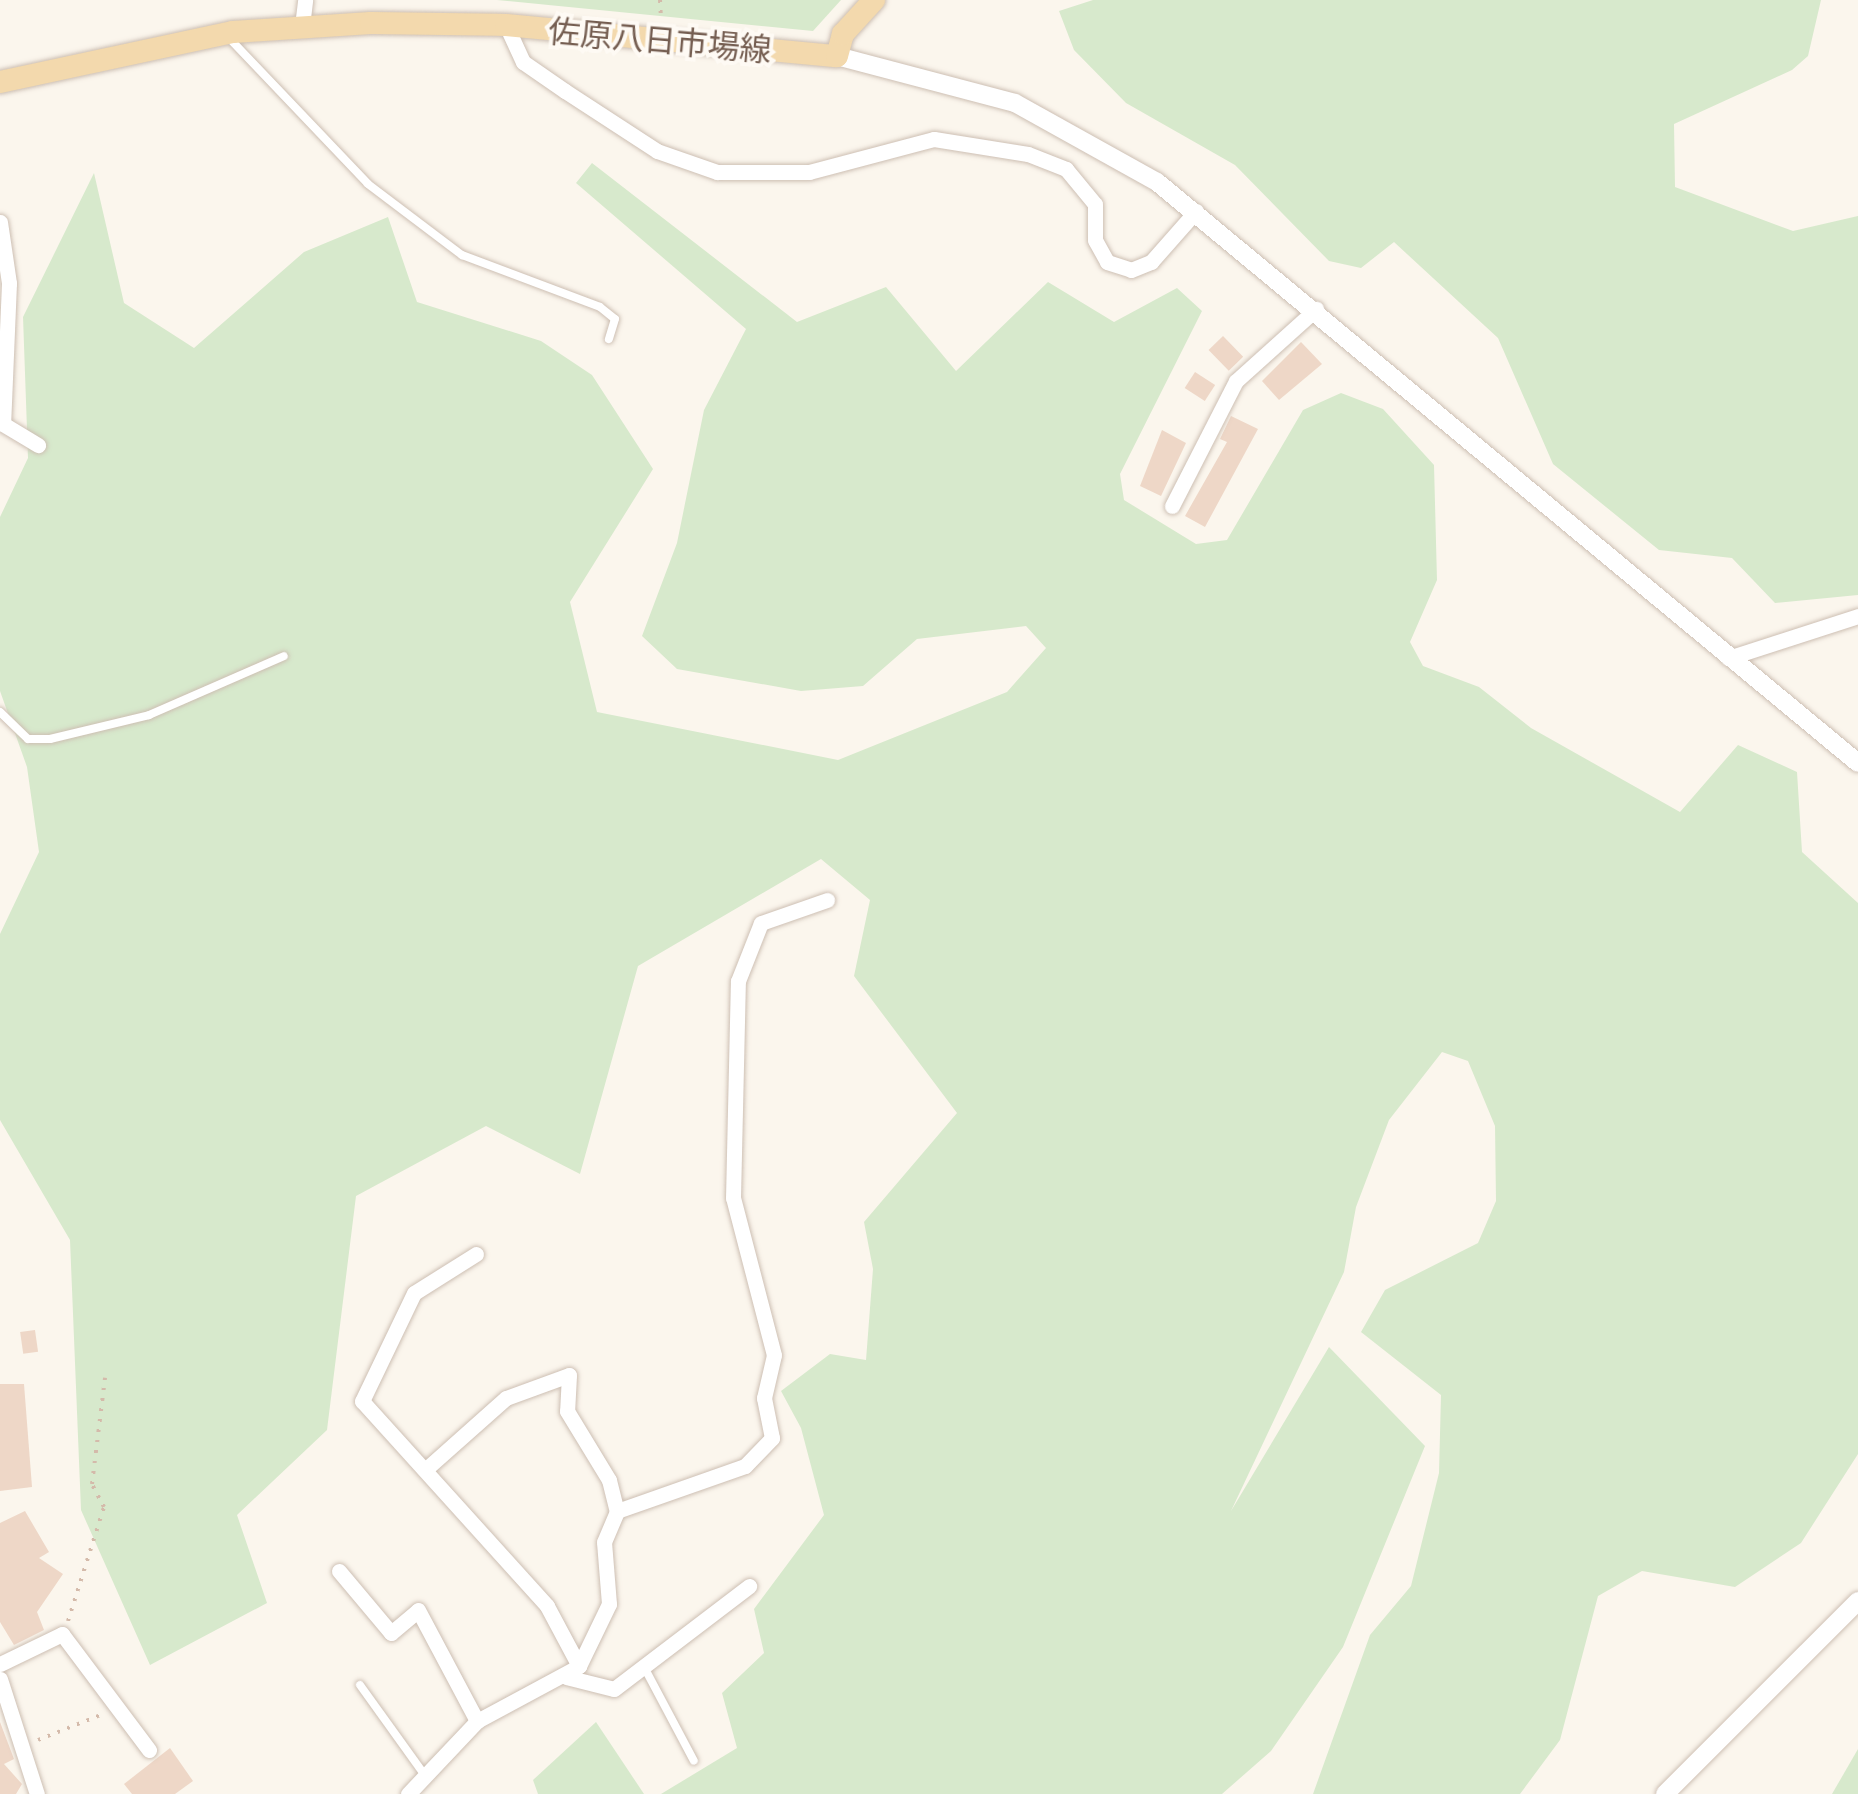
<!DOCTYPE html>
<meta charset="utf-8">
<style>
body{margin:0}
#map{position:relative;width:1858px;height:1794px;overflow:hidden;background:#fbf6ed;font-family:"IBM Plex Sans","Noto Sans JP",sans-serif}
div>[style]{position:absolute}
.green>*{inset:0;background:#d7e9cc}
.building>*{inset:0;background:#eed7c7;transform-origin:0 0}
.path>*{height:4px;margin-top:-2px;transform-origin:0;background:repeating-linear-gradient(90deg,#d4baaa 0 2.5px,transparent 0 10.5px)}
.roads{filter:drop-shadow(0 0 2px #cdbfb3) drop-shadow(0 0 2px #cdbfb3)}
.service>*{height:8px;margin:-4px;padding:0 4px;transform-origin:4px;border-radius:4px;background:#fff}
.minor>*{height:15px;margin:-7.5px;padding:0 7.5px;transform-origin:7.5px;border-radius:7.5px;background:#fff}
.tertiary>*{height:18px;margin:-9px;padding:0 9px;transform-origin:9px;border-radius:9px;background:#fff}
.primary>*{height:22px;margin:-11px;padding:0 11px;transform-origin:11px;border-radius:11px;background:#f3d9ad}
span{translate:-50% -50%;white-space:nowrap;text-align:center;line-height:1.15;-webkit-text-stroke:8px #fefaf4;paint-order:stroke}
.street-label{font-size:32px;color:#755e51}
</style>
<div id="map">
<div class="green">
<div style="clip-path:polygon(497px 0,841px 0,813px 31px)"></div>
<div style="clip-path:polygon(1093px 0,1821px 0,1808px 56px,1792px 70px,1674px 124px,1675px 187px,1793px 231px,1858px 216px,1858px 595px,1775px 603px,1732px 558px,1659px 550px,1553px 464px,1498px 338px,1394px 242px,1361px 268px,1329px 261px,1235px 165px,1126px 103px,1074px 50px,1059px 11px)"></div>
<div style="clip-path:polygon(592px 163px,797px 322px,886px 287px,956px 371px,1048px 282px,1114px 322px,1177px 288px,1202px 311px,1120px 474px,1124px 500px,1196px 544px,1227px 540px,1303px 410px,1341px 393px,1383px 409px,1434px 465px,1437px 580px,1410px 642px,1423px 666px,1479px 687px,1531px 728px,1680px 812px,1738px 745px,1797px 772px,1802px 852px,1858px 903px,1858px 1454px,1801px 1543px,1735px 1587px,1642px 1571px,1598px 1596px,1560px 1740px,1520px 1794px,1313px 1794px,1370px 1635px,1411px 1586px,1439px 1473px,1441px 1395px,1361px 1332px,1385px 1290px,1478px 1243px,1496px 1201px,1495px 1126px,1468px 1061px,1442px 1052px,1389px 1120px,1356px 1207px,1344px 1272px,1231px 1511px,1329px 1347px,1425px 1446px,1343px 1647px,1271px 1751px,1222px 1794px,661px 1794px,737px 1748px,722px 1693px,764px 1653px,754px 1609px,824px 1515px,801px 1428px,781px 1391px,830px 1354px,866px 1360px,873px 1269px,864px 1222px,957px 1113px,854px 976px,870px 900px,821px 859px,638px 966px,580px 1174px,486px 1126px,356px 1196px,327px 1430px,237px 1515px,267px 1603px,150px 1665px,81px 1510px,70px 1240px,0 1120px,0 934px,39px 852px,27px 767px,0 691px,0 517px,28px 458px,23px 317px,94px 173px,124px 303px,194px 348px,304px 252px,388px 217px,417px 302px,541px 341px,592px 375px,653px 469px,570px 602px,597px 712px,838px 760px,1007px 692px,1046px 648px,1026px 626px,917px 639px,863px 686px,801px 691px,677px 669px,642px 636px,677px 543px,704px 410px,746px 329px,576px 183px)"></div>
<div style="clip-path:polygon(596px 1722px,644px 1794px,538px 1794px,533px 1780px)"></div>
<div style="clip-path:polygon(1858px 1749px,1858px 1794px,1832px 1794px)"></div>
</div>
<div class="building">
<div style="left:1223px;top:336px;width:29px;height:20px;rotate:46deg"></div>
<div style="clip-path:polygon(1301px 342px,1322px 364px,1279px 400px,1262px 381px)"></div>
<div style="left:1195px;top:372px;width:24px;height:19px;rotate:33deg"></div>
<div style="clip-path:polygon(1231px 416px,1258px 429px,1205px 527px,1185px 516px,1227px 442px,1220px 439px)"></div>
<div style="clip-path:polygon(1162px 430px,1186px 443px,1161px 496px,1140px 486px)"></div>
<div style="left:35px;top:1330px;width:22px;height:15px;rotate:82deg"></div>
<div style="clip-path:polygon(0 1384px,24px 1384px,32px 1487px,0 1491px)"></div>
<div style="clip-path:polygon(25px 1511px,49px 1552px,39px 1558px,63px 1574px,37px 1612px,44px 1630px,14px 1645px,0 1622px,0 1523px)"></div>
<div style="clip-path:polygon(0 1722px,14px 1759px,4px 1764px,22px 1784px,16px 1794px,0 1794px)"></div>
<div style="clip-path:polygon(170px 1748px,193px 1781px,175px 1794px,132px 1794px,124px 1784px)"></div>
</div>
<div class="path">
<div style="left:660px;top:0;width:19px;rotate:87deg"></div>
<div style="left:68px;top:1621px;width:120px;rotate:-72.5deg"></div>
<div style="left:104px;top:1507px;width:26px;rotate:-118deg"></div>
<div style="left:92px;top:1484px;width:107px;rotate:-83deg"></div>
<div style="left:38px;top:1740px;width:70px;rotate:-21.8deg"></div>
</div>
<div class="roads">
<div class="service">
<div style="left:230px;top:39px;width:200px;rotate:46.4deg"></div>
<div style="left:368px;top:184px;width:118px;rotate:37.1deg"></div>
<div style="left:462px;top:255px;width:147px;rotate:20.6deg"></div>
<div style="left:600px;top:307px;width:19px;rotate:39deg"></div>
<div style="left:615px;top:319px;width:21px;rotate:107deg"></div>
<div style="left:0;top:712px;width:39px;rotate:44deg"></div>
<div style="left:28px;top:739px;width:22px"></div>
<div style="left:50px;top:739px;width:102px;rotate:-13.6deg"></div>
<div style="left:149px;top:715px;width:147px;rotate:-23.6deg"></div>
<div style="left:644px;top:1667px;width:106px;rotate:62deg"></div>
<div style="left:360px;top:1685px;width:110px;rotate:54.3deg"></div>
</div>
<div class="minor">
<div style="left:506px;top:25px;width:41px;rotate:65.3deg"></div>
<div style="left:523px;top:62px;width:51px;rotate:34.6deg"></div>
<div style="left:565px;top:91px;width:110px;rotate:33.1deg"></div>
<div style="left:657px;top:151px;width:64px;rotate:19.3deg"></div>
<div style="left:717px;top:172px;width:92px"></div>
<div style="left:809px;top:172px;width:129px;rotate:-14.8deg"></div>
<div style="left:934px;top:139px;width:95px;rotate:9.1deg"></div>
<div style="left:1028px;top:154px;width:41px;rotate:21.5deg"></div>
<div style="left:1066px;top:169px;width:45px;rotate:50.4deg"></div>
<div style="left:1095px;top:204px;width:36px;rotate:90deg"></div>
<div style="left:1095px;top:240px;width:25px;rotate:61deg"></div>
<div style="left:1107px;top:262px;width:25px;rotate:18deg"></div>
<div style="left:1131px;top:270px;width:22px;rotate:-22deg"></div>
<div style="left:1151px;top:262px;width:68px;rotate:-48.6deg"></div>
<div style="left:302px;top:26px;width:26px;rotate:-83deg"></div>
<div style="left:0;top:222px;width:62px;rotate:81.6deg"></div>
<div style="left:9px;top:283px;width:141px;rotate:92.4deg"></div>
<div style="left:3px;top:424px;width:41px;rotate:31deg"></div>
<div style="left:1172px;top:506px;width:140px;rotate:-62.9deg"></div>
<div style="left:1236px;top:381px;width:108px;rotate:-42deg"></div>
<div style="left:1728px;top:658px;width:137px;rotate:-17.9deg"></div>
<div style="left:476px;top:1254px;width:73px;rotate:147.8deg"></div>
<div style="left:414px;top:1293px;width:120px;rotate:115.7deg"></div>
<div style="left:362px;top:1401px;width:276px;rotate:47.9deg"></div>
<div style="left:547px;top:1606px;width:68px;rotate:61.9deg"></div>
<div style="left:426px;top:1469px;width:107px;rotate:-41.6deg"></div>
<div style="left:506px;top:1398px;width:67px;rotate:-20.1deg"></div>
<div style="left:569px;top:1375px;width:36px;rotate:93deg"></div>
<div style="left:567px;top:1411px;width:81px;rotate:58.7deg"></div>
<div style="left:609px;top:1480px;width:32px;rotate:76deg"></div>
<div style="left:339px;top:1571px;width:81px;rotate:50deg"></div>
<div style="left:391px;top:1633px;width:35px;rotate:-40deg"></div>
<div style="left:418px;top:1610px;width:126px;rotate:62deg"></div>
<div style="left:0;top:1664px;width:69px;rotate:-25.8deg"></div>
<div style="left:62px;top:1634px;width:145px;rotate:53.1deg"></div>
<div style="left:566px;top:1677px;width:49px;rotate:14deg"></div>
<div style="left:614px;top:1689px;width:170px;rotate:-37.3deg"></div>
<div style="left:0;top:1679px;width:121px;rotate:72.2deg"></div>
<div style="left:408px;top:1794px;width:100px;rotate:-46.6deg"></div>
<div style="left:477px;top:1721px;width:116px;rotate:-28.3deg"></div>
<div style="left:579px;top:1666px;width:69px;rotate:-64.2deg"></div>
<div style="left:609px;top:1604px;width:62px;rotate:-94.6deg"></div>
<div style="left:604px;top:1542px;width:34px;rotate:-67deg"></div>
<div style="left:617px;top:1511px;width:136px;rotate:-19.4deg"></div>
<div style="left:745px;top:1466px;width:39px;rotate:-46deg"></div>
<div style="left:772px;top:1438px;width:41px;rotate:-101.3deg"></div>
<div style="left:764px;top:1398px;width:44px;rotate:-76.9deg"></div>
<div style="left:774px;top:1355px;width:162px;rotate:-104.6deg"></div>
<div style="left:733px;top:1198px;width:217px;rotate:-88.7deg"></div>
<div style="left:738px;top:981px;width:62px;rotate:-68.4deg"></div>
<div style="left:761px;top:923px;width:70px;rotate:-19.2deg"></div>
</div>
<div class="tertiary">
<div style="left:837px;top:56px;width:184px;rotate:14.8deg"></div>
<div style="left:1015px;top:103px;width:162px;rotate:29.1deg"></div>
<div style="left:1157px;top:182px;width:910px;rotate:39.65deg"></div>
<div style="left:1665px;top:1794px;width:273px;rotate:-45deg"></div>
</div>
<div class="primary">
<div style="left:0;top:82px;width:238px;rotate:-12.1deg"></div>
<div style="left:233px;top:32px;width:138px;rotate:-3.7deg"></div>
<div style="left:371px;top:23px;width:135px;rotate:0.8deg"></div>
<div style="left:506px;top:25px;width:332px;rotate:5.4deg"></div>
<div style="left:837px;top:56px;width:23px;rotate:-75deg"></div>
<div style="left:843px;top:34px;width:46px;rotate:-47.6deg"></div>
</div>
</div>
<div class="street-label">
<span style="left:660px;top:40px;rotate:5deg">佐原八日市場線</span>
</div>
</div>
